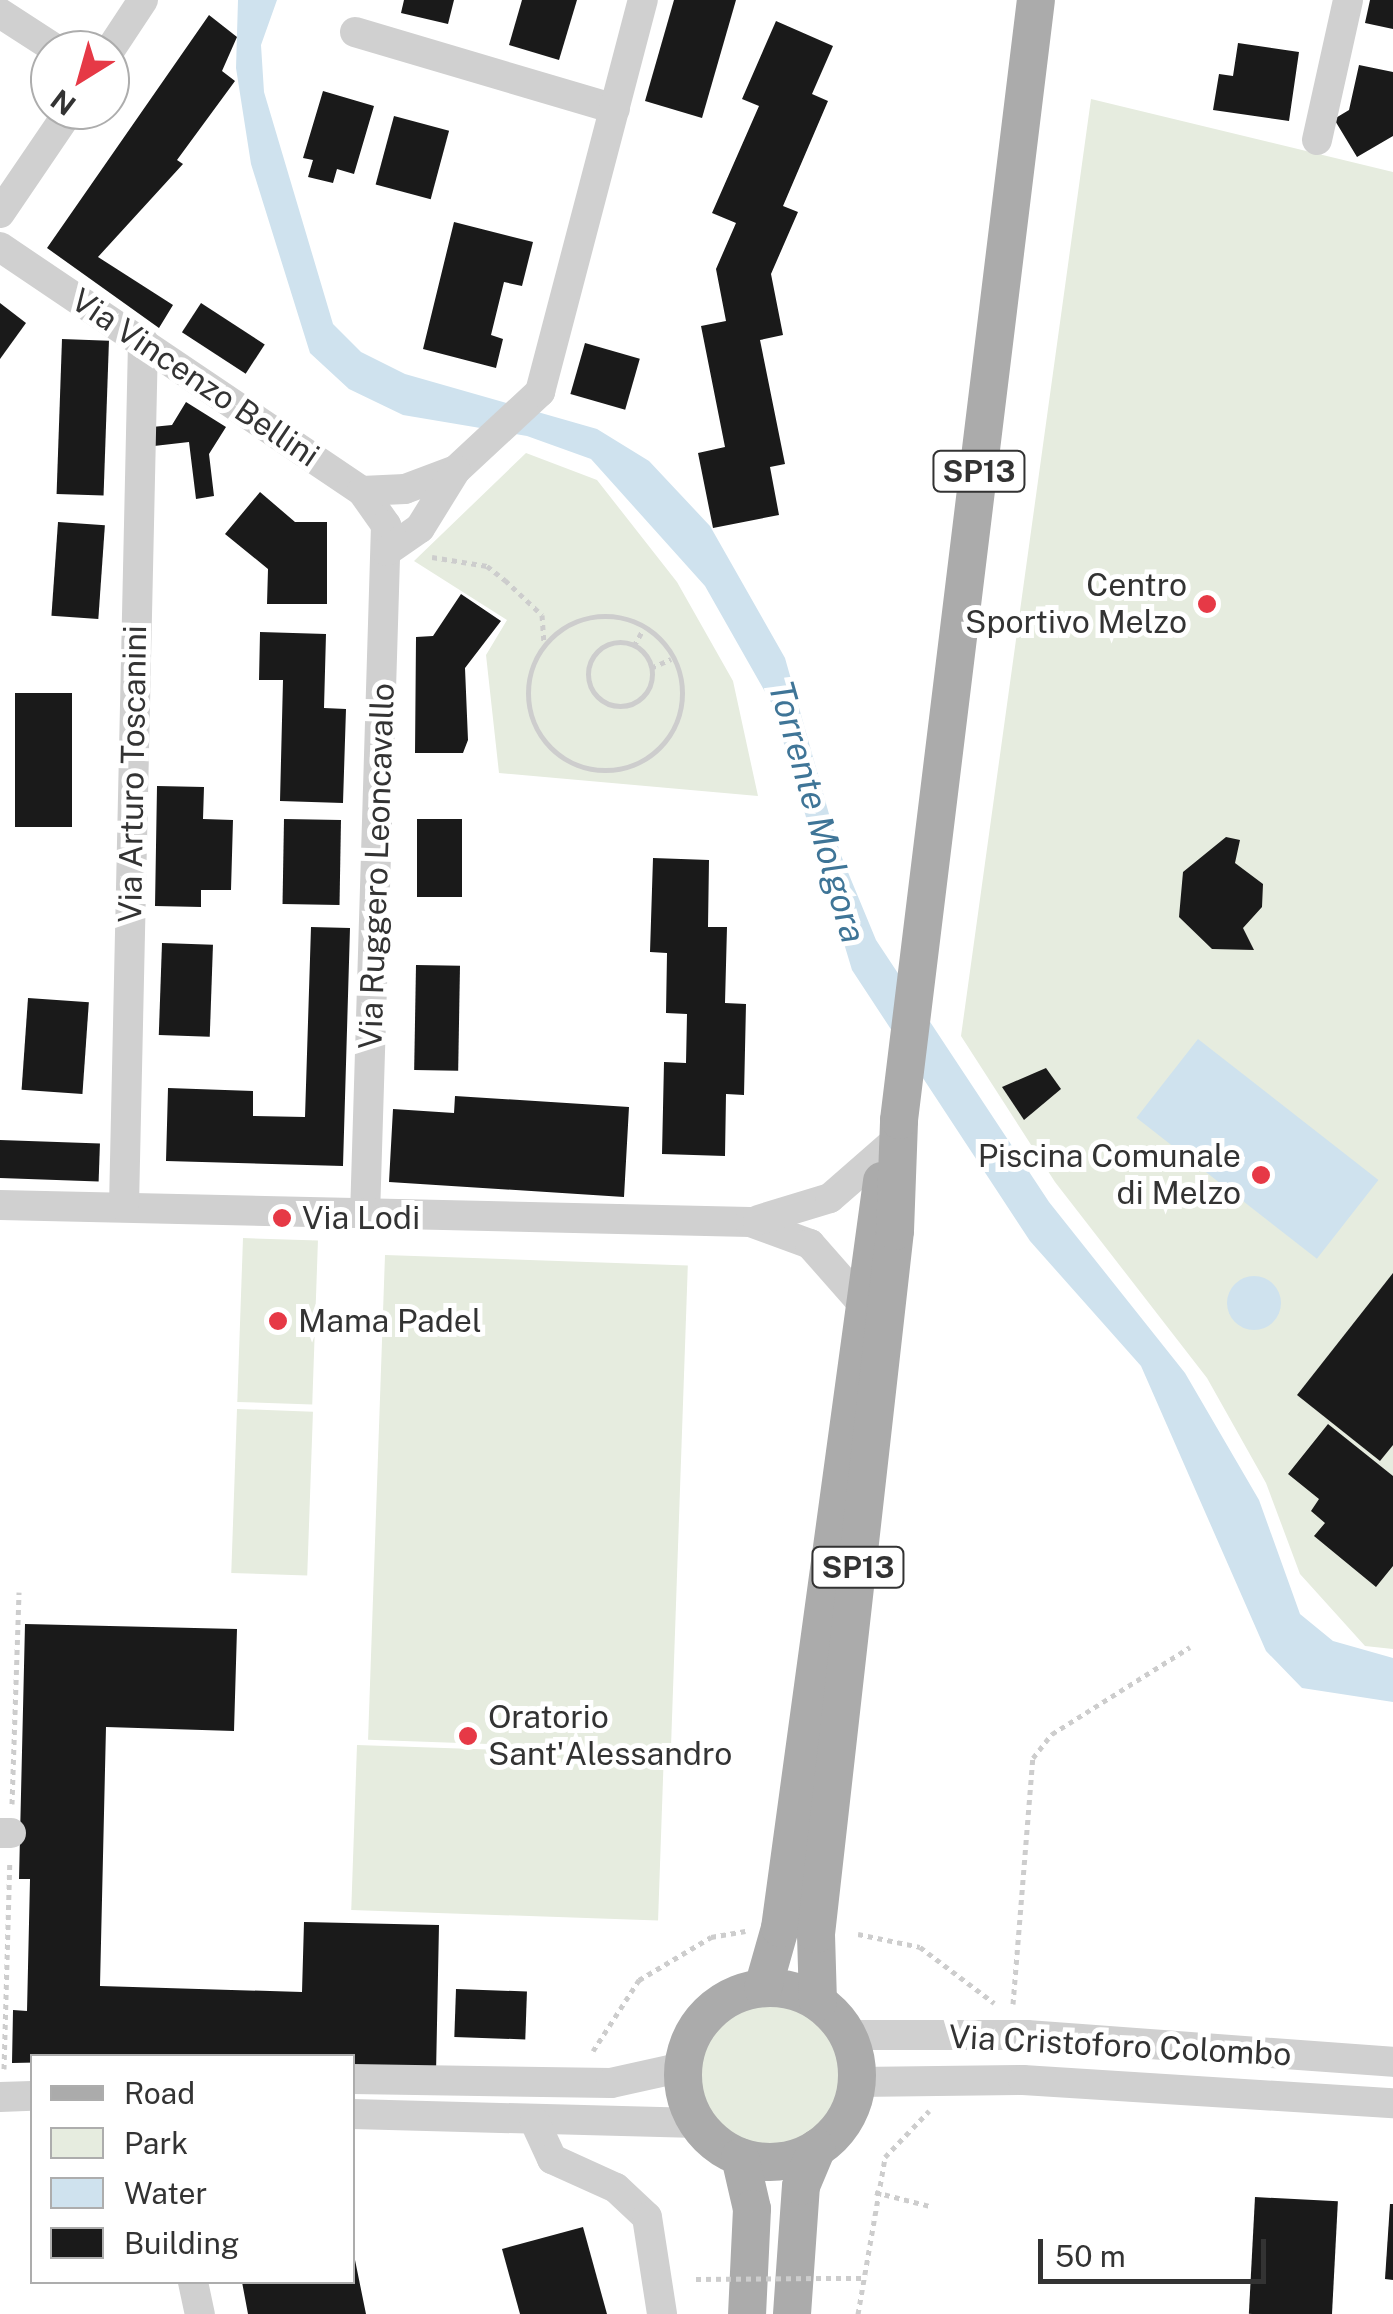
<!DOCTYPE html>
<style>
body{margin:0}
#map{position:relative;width:1393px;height:2314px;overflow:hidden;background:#fff;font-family:"Public Sans",sans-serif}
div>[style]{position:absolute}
.green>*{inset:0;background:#e6ecdf;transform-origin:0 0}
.round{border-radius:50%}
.water>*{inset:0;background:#cfe2ee;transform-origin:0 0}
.building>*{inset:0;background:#1a1a1a;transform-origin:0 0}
.path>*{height:5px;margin-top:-2.5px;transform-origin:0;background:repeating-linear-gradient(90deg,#cdcdcd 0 5px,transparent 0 10px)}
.path>.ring{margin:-2.5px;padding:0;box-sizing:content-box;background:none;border:5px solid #cdcdcd;border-radius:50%}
.minor>*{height:30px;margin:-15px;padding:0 15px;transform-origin:15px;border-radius:15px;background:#d0d0d0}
.major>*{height:38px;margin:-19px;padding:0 19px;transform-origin:19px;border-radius:19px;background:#ababab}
.major>.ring{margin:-19px;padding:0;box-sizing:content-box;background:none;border:38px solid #ababab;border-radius:50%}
.path-bridge>*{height:5px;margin-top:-2.5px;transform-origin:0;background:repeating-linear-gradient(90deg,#cdcdcd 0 5px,transparent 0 10px)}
.dots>*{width:28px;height:28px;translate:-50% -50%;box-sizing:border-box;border:5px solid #fff;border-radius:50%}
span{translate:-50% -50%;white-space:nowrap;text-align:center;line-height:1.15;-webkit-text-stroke:10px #fff;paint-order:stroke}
.shield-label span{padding:2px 8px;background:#fff;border:2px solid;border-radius:8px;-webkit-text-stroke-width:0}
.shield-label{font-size:30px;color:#333;font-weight:700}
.street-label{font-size:32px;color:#333}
.poi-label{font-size:32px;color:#333}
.right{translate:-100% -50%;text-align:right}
.left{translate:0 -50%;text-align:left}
.water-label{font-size:35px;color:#3f7597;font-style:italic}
.legend{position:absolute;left:30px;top:2054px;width:325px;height:230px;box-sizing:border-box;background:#fff;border:2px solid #adadad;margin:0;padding:12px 18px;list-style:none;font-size:30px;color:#333}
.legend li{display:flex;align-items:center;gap:20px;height:50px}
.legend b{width:50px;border:2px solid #adadad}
.north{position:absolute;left:30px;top:30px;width:100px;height:100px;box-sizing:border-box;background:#fff;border:2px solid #adadad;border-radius:50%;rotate:217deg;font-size:28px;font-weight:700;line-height:40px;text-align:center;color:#333}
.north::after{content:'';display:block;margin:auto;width:35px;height:45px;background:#e63946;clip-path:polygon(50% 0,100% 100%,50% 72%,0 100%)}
.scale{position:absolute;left:1038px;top:2239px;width:228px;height:45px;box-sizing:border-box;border:5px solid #333;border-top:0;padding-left:12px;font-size:30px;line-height:35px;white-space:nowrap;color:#333;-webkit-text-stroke:8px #fff;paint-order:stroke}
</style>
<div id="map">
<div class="green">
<div style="clip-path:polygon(1091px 99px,1393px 172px,1393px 1649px,1365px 1646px,1300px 1574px,1266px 1483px,1207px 1378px,1055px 1182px,961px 1036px)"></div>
<div style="clip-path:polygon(526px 453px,597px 480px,677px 582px,733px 681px,758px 796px,499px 773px,486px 655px,507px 620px,414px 561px)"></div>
<div style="left:243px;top:1238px;width:75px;height:164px;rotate:2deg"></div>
<div style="left:385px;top:1255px;width:303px;height:485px;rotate:2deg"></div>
<div style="left:237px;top:1409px;width:76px;height:164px;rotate:2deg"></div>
<div style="left:357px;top:1745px;width:307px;height:165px;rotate:2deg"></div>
<div class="round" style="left:693px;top:1998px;width:150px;height:150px"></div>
</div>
<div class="water">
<div style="clip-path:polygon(238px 0,277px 0,261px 45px,264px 92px,333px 324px,361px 352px,405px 374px,597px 429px,649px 461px,710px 526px,785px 658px,840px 853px,876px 940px,1049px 1202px,1185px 1373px,1259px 1500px,1300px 1614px,1333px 1641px,1393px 1658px,1393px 1702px,1302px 1688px,1266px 1651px,1141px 1366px,1030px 1241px,852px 970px,772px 704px,705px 586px,591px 459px,527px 436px,403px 415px,349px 389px,310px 353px,251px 164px,236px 68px)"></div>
<div style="left:1198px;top:1039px;width:229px;height:100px;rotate:38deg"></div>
<div class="round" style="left:1227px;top:1276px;width:54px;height:54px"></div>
</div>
<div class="building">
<div style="clip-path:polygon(404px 0,454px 0,448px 24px,401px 13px)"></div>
<div style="clip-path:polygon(522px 0,577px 0,559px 60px,509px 45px)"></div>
<div style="clip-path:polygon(674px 0,736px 0,702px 118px,645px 101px)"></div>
<div style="clip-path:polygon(1370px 0,1393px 0,1393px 29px,1365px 23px)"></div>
<div style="clip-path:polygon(209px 15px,237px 37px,222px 71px,235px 81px,177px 160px,183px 164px,98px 257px,173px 305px,159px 328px,47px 248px)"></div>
<div style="clip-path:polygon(776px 21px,833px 46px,812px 94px,828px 101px,783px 206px,798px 212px,771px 274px,783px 335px,760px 340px,785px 464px,770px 467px,779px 515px,713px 528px,698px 453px,725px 447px,701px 326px,726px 321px,716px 269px,736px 223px,712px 213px,759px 106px,742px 99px)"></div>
<div style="clip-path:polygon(1238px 43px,1299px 52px,1289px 121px,1213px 110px,1219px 74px,1233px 76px)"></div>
<div style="clip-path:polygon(1359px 65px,1393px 72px,1393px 136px,1357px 157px,1334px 119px,1349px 110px)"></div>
<div style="clip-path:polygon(323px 91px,374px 106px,354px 174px,337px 169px,333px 183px,308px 177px,313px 160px,303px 158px)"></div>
<div style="left:394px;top:116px;width:57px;height:71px;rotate:15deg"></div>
<div style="clip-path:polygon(454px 222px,533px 242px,522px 286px,504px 282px,491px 335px,503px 339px,496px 368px,423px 349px)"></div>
<div style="clip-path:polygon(0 303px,26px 323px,0 359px)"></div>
<div style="left:201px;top:303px;width:76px;height:35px;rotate:33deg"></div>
<div style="left:62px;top:339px;width:47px;height:155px;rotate:2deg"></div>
<div style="left:585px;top:343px;width:57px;height:53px;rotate:16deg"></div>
<div style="clip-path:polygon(186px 402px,226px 427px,209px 454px,214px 496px,196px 499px,189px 442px,154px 446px,152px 427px,172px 425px)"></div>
<div style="clip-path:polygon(260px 492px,295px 522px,327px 522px,327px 604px,267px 604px,268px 569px,225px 534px)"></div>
<div style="left:58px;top:522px;width:47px;height:94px;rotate:4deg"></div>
<div style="clip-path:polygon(461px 594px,501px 621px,465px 668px,468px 740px,463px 753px,415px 753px,416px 637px,433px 636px)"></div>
<div style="clip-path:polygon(260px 632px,326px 634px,324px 708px,346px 709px,343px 803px,280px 801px,283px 680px,259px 680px)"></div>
<div style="left:15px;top:693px;width:57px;height:134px"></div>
<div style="clip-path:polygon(157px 786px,204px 787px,203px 819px,233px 820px,231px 890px,201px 890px,201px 907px,155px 906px)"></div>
<div style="left:284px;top:819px;width:57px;height:85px;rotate:1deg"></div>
<div style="left:417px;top:819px;width:45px;height:78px"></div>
<div style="clip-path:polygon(1226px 837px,1240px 840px,1235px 863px,1263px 884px,1262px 907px,1243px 928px,1254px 950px,1212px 949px,1179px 917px,1183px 872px)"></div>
<div style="clip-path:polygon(653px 858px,709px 860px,708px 927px,727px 927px,725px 1003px,746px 1004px,744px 1095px,726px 1094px,725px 1156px,662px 1154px,664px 1062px,686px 1063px,687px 1014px,666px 1013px,667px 953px,650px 952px)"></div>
<div style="clip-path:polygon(311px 927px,350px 928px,343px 1166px,166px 1161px,168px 1088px,253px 1091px,253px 1116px,305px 1117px)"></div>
<div style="left:162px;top:943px;width:51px;height:92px;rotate:2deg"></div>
<div style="left:416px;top:965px;width:44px;height:105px;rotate:1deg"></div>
<div style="left:28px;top:998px;width:61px;height:92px;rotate:4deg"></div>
<div style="clip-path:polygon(1046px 1068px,1061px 1089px,1024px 1120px,1002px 1087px)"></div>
<div style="clip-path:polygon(455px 1096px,629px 1107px,624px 1197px,389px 1182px,393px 1109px,454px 1113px)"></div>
<div style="left:0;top:1140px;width:100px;height:38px;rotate:2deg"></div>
<div style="clip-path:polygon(1393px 1273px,1393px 1445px,1380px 1461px,1297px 1395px)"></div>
<div style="clip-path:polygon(1328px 1424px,1393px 1476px,1393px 1566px,1376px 1587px,1314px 1536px,1325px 1523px,1311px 1511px,1319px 1499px,1288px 1474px)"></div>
<div style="clip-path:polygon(25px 1624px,237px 1629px,234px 1731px,106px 1727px,100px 1986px,302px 1992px,304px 1922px,439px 1925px,436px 2074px,352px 2072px,352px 2056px,12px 2063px,13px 2010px,27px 2011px,30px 1879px,19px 1879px)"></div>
<div style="left:456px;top:1989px;width:71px;height:48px;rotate:2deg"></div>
<div style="left:1255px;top:2197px;width:83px;height:117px;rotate:3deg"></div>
<div style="clip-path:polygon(1390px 2204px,1393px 2204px,1393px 2280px,1385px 2279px)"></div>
<div style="clip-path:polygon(583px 2227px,607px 2314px,520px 2314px,502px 2249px)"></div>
<div style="clip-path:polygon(354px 2255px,366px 2314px,248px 2314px,242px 2282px,352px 2282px)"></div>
</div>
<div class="path">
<div style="left:432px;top:557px;width:56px;rotate:9.3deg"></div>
<div style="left:487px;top:566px;width:23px;rotate:38deg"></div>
<div style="left:505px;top:580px;width:51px;rotate:43.4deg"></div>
<div style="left:542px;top:615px;width:28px;rotate:86deg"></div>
<div class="ring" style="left:528px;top:616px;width:149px;height:149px"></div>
<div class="ring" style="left:588px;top:642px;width:59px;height:59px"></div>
<div style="left:634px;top:646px;width:21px;rotate:-61deg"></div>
<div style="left:651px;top:668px;width:22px;rotate:-24deg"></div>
<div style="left:12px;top:1804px;width:212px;rotate:-88.1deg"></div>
<div style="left:858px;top:1934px;width:63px;rotate:11.8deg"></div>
<div style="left:920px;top:1947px;width:93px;rotate:37.1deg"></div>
<div style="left:1013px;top:2004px;width:247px;rotate:-85.4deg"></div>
<div style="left:1033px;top:1758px;width:31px;rotate:-52deg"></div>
<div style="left:1052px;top:1734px;width:163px;rotate:-32.2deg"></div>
<div style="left:593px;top:2051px;width:85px;rotate:-57.1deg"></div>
<div style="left:639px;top:1980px;width:84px;rotate:-30.8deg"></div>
<div style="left:711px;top:1937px;width:35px;rotate:-10deg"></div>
<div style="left:4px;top:2069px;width:209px;rotate:-88.4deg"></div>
<div style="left:875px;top:2192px;width:57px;rotate:14.3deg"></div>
<div style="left:826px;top:2278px;width:36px"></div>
<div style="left:858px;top:2314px;width:159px;rotate:-80.2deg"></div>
<div style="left:885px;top:2157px;width:64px;rotate:-46.3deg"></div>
</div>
<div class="minor">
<div style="left:0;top:13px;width:68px;rotate:33deg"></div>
<div style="left:355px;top:32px;width:271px;rotate:16.5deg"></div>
<div style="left:110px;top:50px;width:60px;rotate:-56.6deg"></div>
<div style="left:1317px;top:140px;width:143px;rotate:-77.5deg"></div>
<div style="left:0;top:213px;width:125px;rotate:-55.8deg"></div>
<div style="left:0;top:247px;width:437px;rotate:34deg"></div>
<div style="left:362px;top:491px;width:42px;rotate:54.8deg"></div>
<div style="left:386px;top:525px;width:690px;rotate:91.74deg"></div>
<div style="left:362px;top:491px;width:43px;rotate:-2.7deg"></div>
<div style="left:405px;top:489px;width:54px;rotate:-20.4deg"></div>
<div style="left:456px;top:470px;width:115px;rotate:-42.9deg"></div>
<div style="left:540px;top:392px;width:405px;rotate:-75.3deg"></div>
<div style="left:387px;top:551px;width:40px;rotate:-34.9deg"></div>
<div style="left:420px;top:528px;width:68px;rotate:-58.2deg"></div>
<div style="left:0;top:1205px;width:750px;rotate:1.3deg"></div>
<div style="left:750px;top:1222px;width:64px;rotate:20.1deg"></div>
<div style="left:810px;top:1244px;width:79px;rotate:48.6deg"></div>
<div style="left:124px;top:1206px;width:865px;rotate:-88.74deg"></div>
<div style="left:758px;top:1220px;width:75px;rotate:-17deg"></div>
<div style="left:830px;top:1198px;width:82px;rotate:-41.1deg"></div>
<div style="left:0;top:1833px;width:11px"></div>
<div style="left:847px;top:2035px;width:180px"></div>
<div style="left:1027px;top:2035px;width:367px;rotate:4.2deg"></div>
<div style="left:352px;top:2079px;width:259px;rotate:0.9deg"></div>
<div style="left:611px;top:2083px;width:74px;rotate:-12.5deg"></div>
<div style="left:857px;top:2082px;width:166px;rotate:-0.7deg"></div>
<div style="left:1023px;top:2080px;width:371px;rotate:3.6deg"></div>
<div style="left:0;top:2097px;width:32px;rotate:-2deg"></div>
<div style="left:352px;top:2114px;width:346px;rotate:1.5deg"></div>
<div style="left:535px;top:2122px;width:41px;rotate:65.3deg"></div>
<div style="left:552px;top:2159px;width:70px;rotate:24.4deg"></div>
<div style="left:616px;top:2188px;width:42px;rotate:43.1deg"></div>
<div style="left:647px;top:2217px;width:98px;rotate:81.2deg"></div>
<div style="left:193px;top:2282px;width:33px;rotate:78deg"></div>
</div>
<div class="major">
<div class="ring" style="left:683px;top:1988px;width:136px;height:136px"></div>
<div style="left:763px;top:1988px;width:62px;rotate:-74.2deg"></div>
<div style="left:780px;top:1928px;width:754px;rotate:-82.22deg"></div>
<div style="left:818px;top:2002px;width:68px;rotate:-91.7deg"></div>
<div style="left:816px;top:1934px;width:707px;rotate:-83.59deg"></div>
<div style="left:895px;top:1231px;width:111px;rotate:-87.9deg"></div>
<div style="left:899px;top:1120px;width:1128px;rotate:-83.03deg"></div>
<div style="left:740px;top:2157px;width:53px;rotate:77deg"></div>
<div style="left:752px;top:2209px;width:105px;rotate:92.7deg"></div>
<div style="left:792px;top:2314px;width:128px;rotate:-86deg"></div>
<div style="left:801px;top:2186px;width:41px;rotate:-67.2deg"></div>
</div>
<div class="path-bridge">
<div style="left:696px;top:2279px;width:127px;rotate:-0.5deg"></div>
</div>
<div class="dots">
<div style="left:1207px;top:604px;background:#e63946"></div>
<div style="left:1261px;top:1175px;background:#e63946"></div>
<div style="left:282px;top:1218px;background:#e63946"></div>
<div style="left:278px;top:1321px;background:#e63946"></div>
<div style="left:468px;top:1736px;background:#e63946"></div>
</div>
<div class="shield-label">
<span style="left:979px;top:471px">SP13</span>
<span style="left:858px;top:1567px">SP13</span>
</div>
<div class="street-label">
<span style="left:195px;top:378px;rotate:34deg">Via Vincenzo Bellini</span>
<span style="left:133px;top:774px;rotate:-89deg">Via Arturo Toscanini</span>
<span style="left:377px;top:866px;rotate:-88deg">Via Ruggero Leoncavallo</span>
<span style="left:1120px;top:2046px;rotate:3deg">Via Cristoforo Colombo</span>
</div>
<div class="poi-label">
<span class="right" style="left:1187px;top:604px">Centro<br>Sportivo Melzo</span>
<span class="right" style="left:1241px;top:1175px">Piscina Comunale<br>di Melzo</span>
<span class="left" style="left:302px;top:1218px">Via Lodi</span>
<span class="left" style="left:298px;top:1321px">Mama Padel</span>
<span class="left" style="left:488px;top:1736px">Oratorio<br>Sant'Alessandro</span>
</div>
<div class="water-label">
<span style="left:817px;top:812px;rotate:74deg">Torrente Molgora</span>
</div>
<ul class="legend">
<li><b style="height:12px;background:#ababab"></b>Road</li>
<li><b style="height:28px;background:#e6ecdf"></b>Park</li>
<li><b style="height:28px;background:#cfe2ee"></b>Water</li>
<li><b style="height:28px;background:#1a1a1a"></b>Building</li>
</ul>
<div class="north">N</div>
<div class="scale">50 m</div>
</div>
